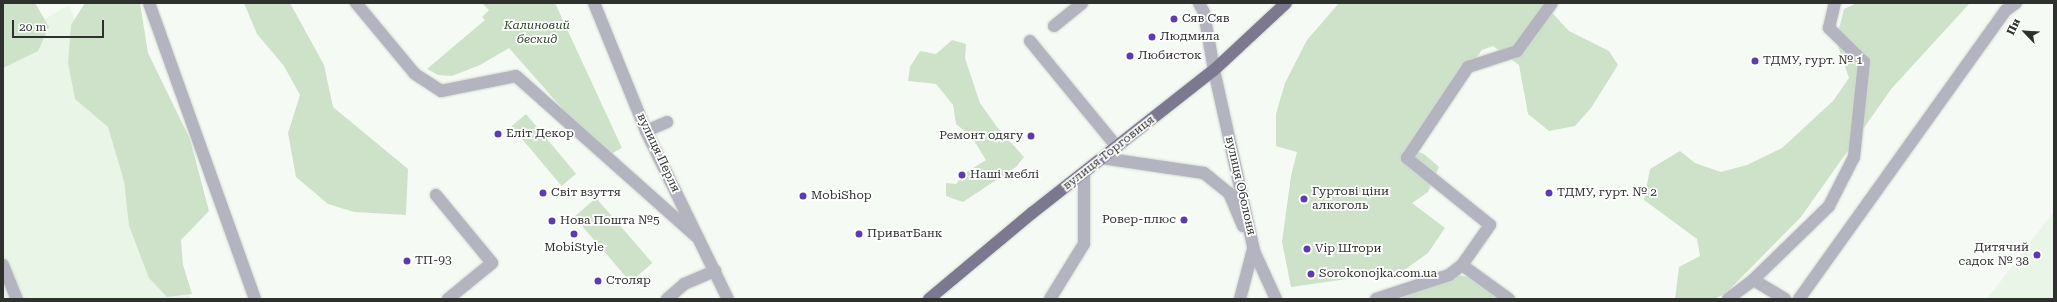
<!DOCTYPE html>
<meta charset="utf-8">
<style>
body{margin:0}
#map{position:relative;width:2057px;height:302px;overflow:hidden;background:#f5fbf4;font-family:"Roboto Serif",serif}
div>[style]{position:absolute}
.built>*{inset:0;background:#e9f5e7}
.green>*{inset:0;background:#cde2c8;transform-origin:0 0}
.roads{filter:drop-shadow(0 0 1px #d1d7d0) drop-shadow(0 0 1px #d1d7d0)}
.minor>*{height:12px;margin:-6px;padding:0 6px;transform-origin:6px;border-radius:6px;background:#b4b3c0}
.major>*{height:12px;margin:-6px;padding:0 6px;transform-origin:6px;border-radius:6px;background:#7b7890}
.dots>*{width:11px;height:11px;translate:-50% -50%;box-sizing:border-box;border:2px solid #fff;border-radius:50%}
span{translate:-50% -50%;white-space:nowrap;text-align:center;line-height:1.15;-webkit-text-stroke:3.5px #fff;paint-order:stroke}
.poi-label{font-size:12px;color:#2e312e}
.left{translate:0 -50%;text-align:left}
.right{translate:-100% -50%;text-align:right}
.park-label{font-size:12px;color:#294822;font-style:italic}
.street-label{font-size:12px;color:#2e312e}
.frame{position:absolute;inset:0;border:4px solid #2e312e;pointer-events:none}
.north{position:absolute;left:2005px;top:12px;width:40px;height:40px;-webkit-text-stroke:3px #fff;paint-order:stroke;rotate:295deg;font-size:11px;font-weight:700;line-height:16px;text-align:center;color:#2e312e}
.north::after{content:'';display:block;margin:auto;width:14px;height:18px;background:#2e312e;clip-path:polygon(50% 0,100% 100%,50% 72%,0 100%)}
.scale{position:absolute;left:12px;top:20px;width:92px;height:18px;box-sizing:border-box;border:2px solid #2e312e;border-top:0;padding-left:5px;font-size:12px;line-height:14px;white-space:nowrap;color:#2e312e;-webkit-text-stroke:3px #fff;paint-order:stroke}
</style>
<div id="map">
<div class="built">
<div style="clip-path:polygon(69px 5px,191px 299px,3px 299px,3px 43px)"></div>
<div style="clip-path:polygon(2054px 211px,2054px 299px,1987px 299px)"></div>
</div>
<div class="green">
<div style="clip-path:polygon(3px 3px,35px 3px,49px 27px,38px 51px,3px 68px)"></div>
<div style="clip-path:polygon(85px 3px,140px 3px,148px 53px,190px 139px,209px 211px,181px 240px,183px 265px,192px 294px,167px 297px,149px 278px,129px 226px,124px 181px,108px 127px,75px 99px,68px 63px,71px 25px)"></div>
<div style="clip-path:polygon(244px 3px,290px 3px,324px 65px,333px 107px,408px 169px,406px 215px,354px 212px,328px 204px,296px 177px,288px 133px,300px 95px,284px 66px,257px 34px)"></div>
<div style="clip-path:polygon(482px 3px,555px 3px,622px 148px,605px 157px,509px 48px,480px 65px,452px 76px,438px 75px,427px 69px,485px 20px,482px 17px,489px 10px)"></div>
<div style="clip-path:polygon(1339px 3px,1543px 3px,1569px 31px,1609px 51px,1618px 65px,1591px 108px,1575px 126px,1549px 131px,1528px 114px,1519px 65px,1493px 46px,1482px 50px,1410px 149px,1424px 154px,1439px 167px,1428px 192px,1412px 203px,1445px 228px,1428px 253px,1403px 271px,1291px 287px,1282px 242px,1291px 176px,1297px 152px,1276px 146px,1276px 114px,1285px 83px,1307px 40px)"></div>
<div style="clip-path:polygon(1857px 3px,1970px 3px,1892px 88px,1801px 217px,1725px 294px,1714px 299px,1675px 299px,1679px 267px,1700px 256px,1697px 239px,1644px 200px,1650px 169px,1680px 151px,1695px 163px,1721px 172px,1747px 165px,1782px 148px,1833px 101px,1849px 78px,1836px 40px,1844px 9px)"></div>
<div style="clip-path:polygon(952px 40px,966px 44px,965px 58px,980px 103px,997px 127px,1024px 157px,1016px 167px,963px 202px,946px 196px,946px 183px,956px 184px,965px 173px,986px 160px,971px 136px,956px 124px,953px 105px,936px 84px,908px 81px,910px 67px,920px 51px,936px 54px)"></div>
<div style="left:526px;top:114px;width:78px;height:19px;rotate:50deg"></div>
<div style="left:596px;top:198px;width:86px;height:29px;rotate:49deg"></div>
<div style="clip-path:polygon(1433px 271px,1469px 277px,1497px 293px,1499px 299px,1402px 299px,1415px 279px)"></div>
</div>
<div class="roads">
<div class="minor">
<div style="left:149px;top:3px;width:314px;rotate:70.3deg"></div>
<div style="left:356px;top:3px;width:92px;rotate:50.3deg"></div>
<div style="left:415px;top:74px;width:31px;rotate:33deg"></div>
<div style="left:441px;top:91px;width:76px;rotate:-11.3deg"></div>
<div style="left:516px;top:76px;width:244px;rotate:41.7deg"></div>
<div style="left:594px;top:3px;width:138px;rotate:67.9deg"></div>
<div style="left:646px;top:131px;width:187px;rotate:64deg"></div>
<div style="left:1199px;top:3px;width:11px;rotate:63deg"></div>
<div style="left:1204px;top:13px;width:58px;rotate:80deg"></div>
<div style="left:1214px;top:70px;width:185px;rotate:77.5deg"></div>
<div style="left:1254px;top:251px;width:53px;rotate:65.4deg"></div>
<div style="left:1054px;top:26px;width:36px;rotate:-39deg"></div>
<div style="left:1030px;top:41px;width:137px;rotate:50.6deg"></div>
<div style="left:646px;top:131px;width:23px;rotate:-23deg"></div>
<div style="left:1102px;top:158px;width:103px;rotate:8.4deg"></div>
<div style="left:1204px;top:173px;width:32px;rotate:39deg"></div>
<div style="left:1229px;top:193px;width:36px;rotate:67deg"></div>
<div style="left:436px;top:195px;width:88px;rotate:50.5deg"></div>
<div style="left:492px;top:263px;width:57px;rotate:140.7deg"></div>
<div style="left:3px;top:265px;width:37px;rotate:68deg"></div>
<div style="left:1462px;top:265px;width:49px;rotate:-55deg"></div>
<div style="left:1490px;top:225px;width:107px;rotate:-141.1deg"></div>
<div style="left:1407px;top:158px;width:110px;rotate:-56.2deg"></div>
<div style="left:1468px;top:67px;width:52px;rotate:-18.1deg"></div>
<div style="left:1517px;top:51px;width:59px;rotate:-53.9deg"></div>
<div style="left:667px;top:299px;width:23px;rotate:-41deg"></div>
<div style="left:684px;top:284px;width:34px;rotate:-23deg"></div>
<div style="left:1050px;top:299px;width:65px;rotate:-58.3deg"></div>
<div style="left:1084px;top:244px;width:71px;rotate:-90deg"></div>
<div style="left:1240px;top:299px;width:52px;rotate:-75.4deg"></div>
<div style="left:1376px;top:299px;width:77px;rotate:-18.2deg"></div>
<div style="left:1449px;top:275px;width:16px;rotate:-38deg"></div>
<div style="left:1462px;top:265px;width:58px;rotate:35.9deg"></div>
<div style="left:1728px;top:299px;width:31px;rotate:-37deg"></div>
<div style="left:1785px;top:299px;width:37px;rotate:-149deg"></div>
<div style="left:1753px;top:280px;width:106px;rotate:-44.2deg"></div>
<div style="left:1829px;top:206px;width:55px;rotate:-63deg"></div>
<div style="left:1854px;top:157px;width:96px;rotate:-84deg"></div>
<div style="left:1864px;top:62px;width:49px;rotate:-135.8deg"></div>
<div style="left:1829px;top:28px;width:26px;rotate:-77deg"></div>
<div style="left:1799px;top:299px;width:355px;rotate:-54.4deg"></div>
<div style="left:2006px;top:10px;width:12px;rotate:-35deg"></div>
</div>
<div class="major">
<div style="left:929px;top:299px;width:134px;rotate:-39.9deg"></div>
<div style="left:1032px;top:213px;width:231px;rotate:-38.2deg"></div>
<div style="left:1214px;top:70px;width:98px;rotate:-42.9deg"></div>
</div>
</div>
<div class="dots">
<div style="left:1174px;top:19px;background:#5b3ab2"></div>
<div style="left:1152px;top:37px;background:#5b3ab2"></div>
<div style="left:1130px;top:56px;background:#5b3ab2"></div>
<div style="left:1755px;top:61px;background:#5b3ab2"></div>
<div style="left:498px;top:134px;background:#5b3ab2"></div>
<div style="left:1031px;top:136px;background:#5b3ab2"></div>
<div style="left:962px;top:175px;background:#5b3ab2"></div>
<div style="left:543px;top:193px;background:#5b3ab2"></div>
<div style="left:1549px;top:193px;background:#5b3ab2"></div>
<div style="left:803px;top:196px;background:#5b3ab2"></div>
<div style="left:1304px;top:199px;background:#5b3ab2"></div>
<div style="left:1184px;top:220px;background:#5b3ab2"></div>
<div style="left:552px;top:221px;background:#5b3ab2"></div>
<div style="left:574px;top:234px;background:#5b3ab2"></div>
<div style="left:859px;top:234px;background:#5b3ab2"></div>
<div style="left:1307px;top:249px;background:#5b3ab2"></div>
<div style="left:2037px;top:255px;background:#5b3ab2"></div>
<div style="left:407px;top:261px;background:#5b3ab2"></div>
<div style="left:1311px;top:274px;background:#5b3ab2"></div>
<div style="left:598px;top:281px;background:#5b3ab2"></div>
</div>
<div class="poi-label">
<span class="left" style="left:1182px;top:19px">Сяв Сяв</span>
<span class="left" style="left:1160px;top:37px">Людмила</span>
<span class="left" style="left:1138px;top:56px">Любисток</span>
<span class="left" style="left:1763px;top:61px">ТДМУ, гурт. № 1</span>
<span class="left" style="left:506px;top:134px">Еліт Декор</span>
<span class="right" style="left:1023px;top:136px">Ремонт одягу</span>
<span class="left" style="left:970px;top:175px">Наші меблі</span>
<span class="left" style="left:1312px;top:199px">Гуртові ціни<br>алкоголь</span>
<span class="left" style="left:551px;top:193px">Світ взуття</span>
<span class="left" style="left:1557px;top:193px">ТДМУ, гурт. № 2</span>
<span class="left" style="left:811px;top:196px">MobiShop</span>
<span class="right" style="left:1176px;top:220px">Ровер-плюс</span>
<span class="left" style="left:560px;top:221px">Нова Пошта №5</span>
<span class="left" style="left:867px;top:234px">ПриватБанк</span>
<span style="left:574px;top:248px">MobiStyle</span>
<span class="right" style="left:2029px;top:255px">Дитячий<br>садок № 38</span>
<span class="left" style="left:1315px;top:249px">Vip Штори</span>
<span class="left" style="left:415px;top:261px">ТП-93</span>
<span class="left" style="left:1319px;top:274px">Sorokonojka.com.ua</span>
<span class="left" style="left:606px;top:281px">Столяр</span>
</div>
<div class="park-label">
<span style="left:537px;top:33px">Калиновий<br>бескид</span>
</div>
<div class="street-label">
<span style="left:658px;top:153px;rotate:65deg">вулиця Перля</span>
<span style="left:1109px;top:153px;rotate:-38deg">вулиця Торговиця</span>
<span style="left:1240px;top:186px;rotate:77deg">вулиця Оболоня</span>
</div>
<div class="frame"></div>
<div class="north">Пн</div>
<div class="scale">20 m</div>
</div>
